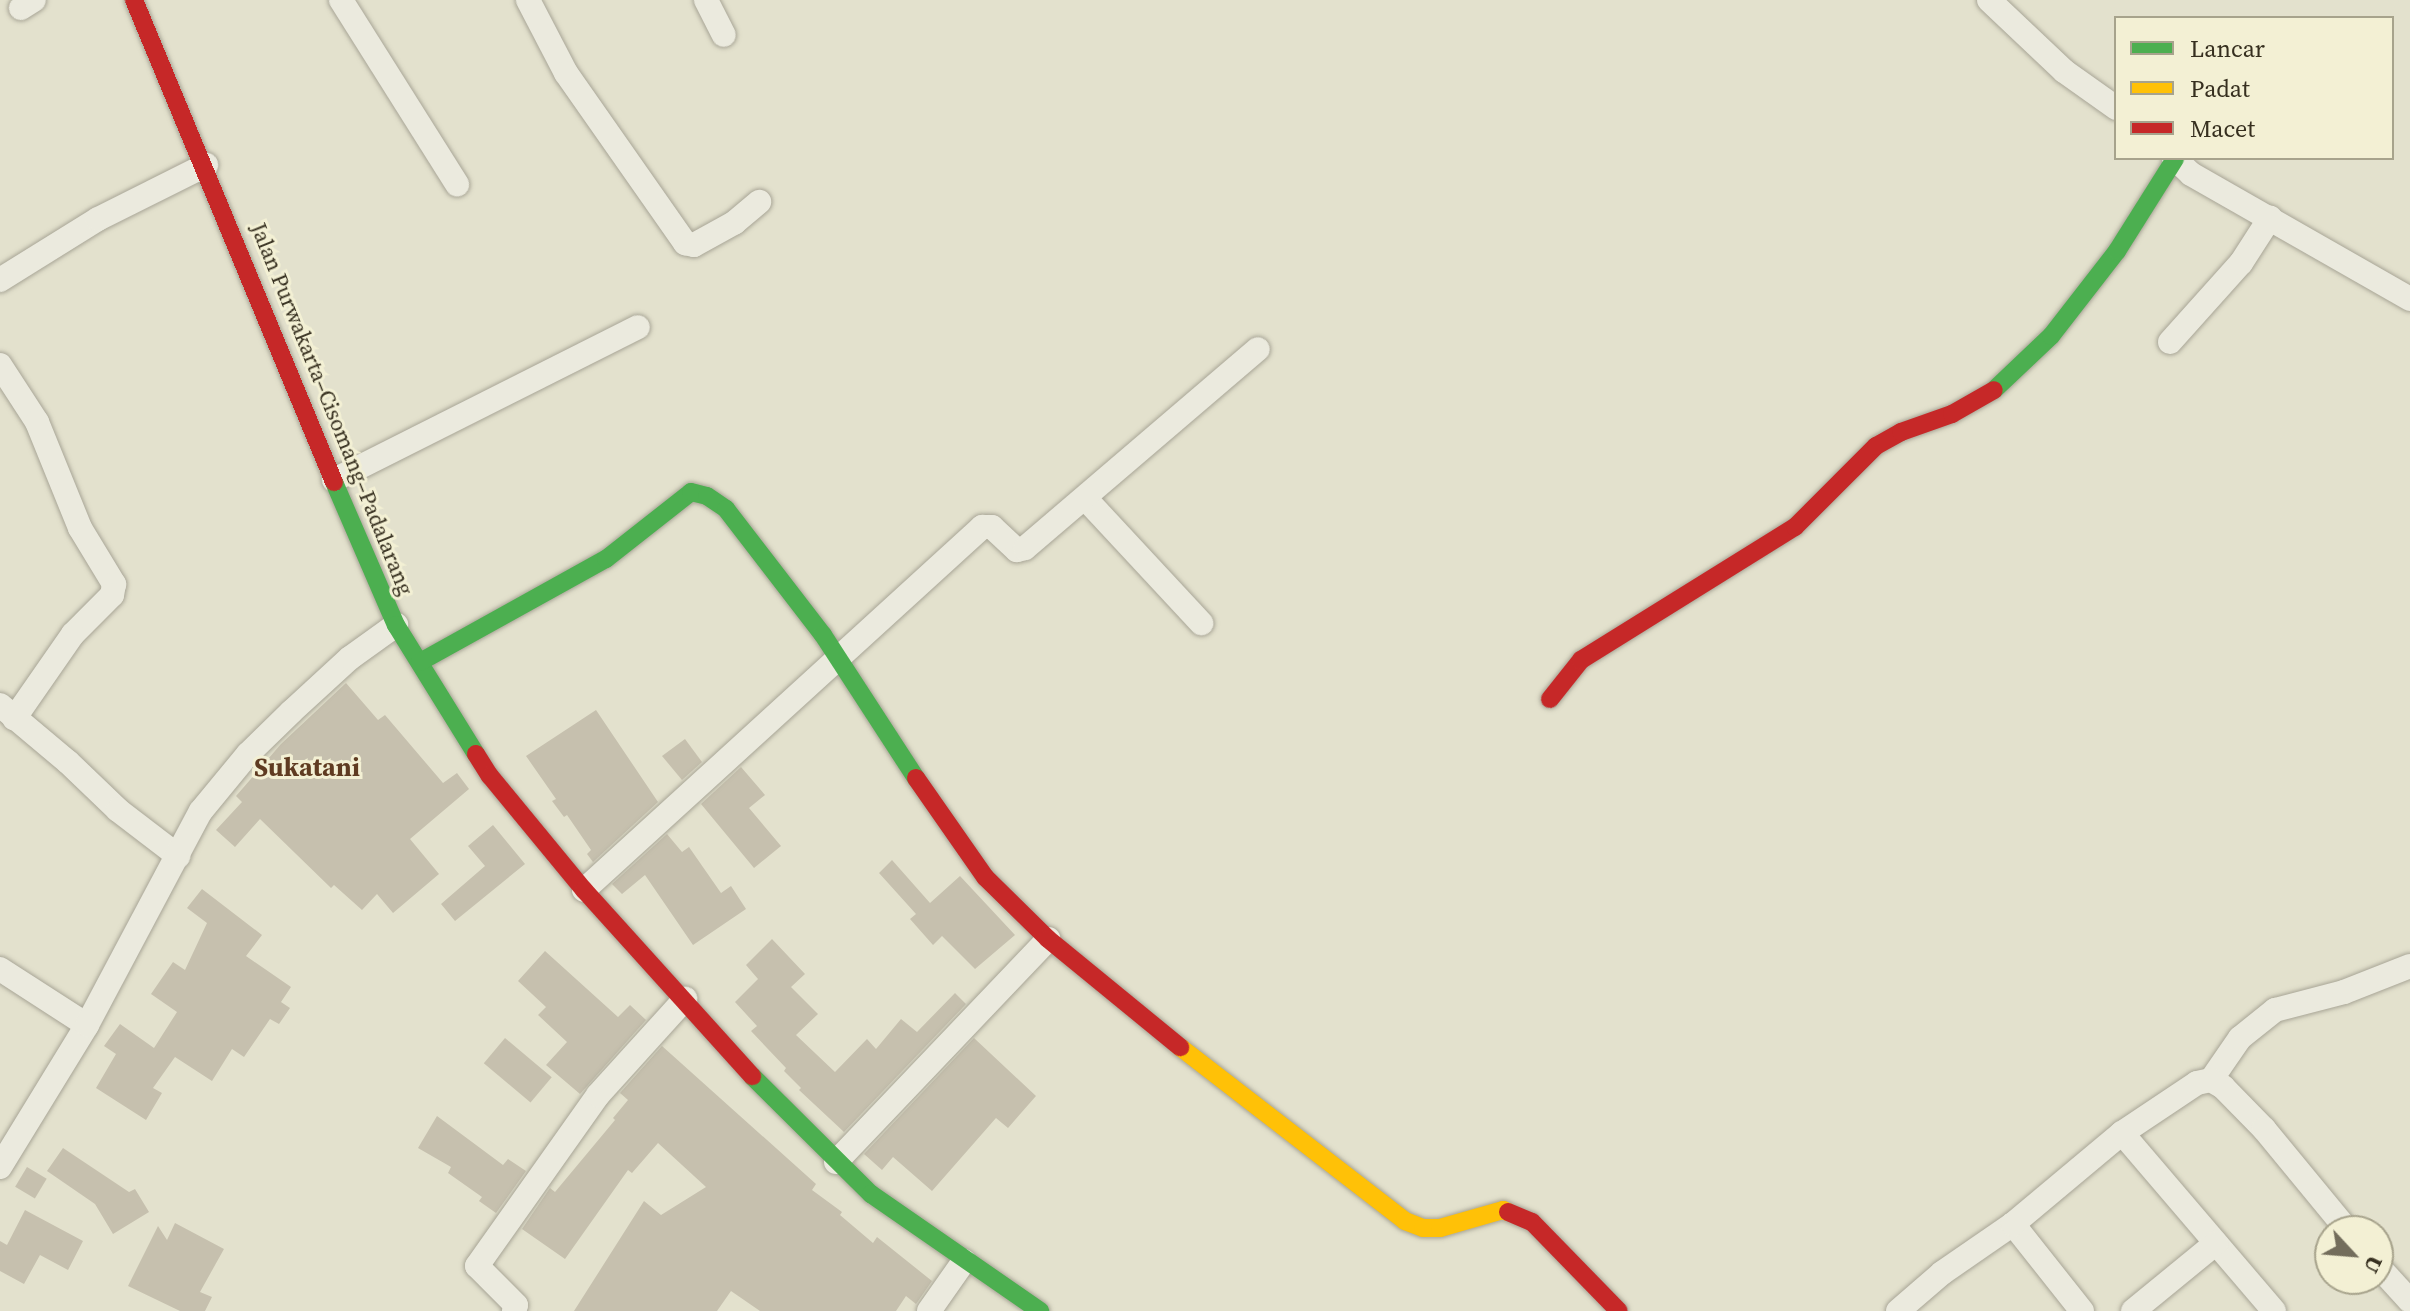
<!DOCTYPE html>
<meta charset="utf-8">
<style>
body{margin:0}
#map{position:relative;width:2410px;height:1311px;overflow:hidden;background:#e3e1cd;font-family:"Source Serif 4",serif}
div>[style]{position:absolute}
.building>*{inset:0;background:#c6c0ae;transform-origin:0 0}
.roads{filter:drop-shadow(0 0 2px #a8a596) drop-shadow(0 0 2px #a8a596)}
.street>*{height:24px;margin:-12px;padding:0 12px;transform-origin:12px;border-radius:12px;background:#ebeade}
.fast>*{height:18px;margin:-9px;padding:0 9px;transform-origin:9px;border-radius:9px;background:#4caf50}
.slow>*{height:18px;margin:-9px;padding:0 9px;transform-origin:9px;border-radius:9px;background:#ffc107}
.jam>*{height:18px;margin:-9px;padding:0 9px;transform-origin:9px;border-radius:9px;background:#c62828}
span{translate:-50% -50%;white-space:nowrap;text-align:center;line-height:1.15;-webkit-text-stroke:6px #f3f0d4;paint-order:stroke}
.street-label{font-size:22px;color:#362f1f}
.quarter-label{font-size:26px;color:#5f3b21;font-weight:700}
.legend{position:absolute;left:2114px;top:16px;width:280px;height:144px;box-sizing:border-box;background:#f3f0d4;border:2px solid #a7a38c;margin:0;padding:10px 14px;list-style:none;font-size:24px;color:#362f1f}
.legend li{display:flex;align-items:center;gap:16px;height:40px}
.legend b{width:40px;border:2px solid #a7a38c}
.north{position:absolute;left:2314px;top:1215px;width:80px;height:80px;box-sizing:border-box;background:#f3f0d4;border:2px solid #a7a38c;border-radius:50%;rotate:116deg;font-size:22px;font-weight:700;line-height:32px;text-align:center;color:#362f1f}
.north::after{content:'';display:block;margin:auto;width:28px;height:36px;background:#736d5c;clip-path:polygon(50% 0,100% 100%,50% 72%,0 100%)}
</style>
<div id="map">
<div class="building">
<div style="clip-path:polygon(346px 683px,378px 720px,385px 715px,443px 783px,457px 773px,469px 789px,410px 839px,439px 874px,393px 913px,377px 894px,362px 910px,334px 885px,331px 888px,260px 819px,235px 847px,216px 830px,242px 802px,236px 796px,281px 744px)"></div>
<div style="clip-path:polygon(596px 710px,658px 802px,593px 862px,587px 854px,591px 850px,567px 815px,564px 817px,552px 801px,556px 799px,526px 756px)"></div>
<div style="clip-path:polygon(685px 739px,702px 762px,682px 780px,662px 756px)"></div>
<div style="clip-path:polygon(741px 767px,765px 795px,749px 808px,781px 846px,754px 868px,701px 804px)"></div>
<div style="clip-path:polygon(493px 825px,525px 864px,455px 921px,441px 904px,485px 866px,468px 846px)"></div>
<div style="clip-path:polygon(667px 834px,682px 852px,689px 847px,721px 893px,731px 886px,746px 909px,693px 945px,645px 875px,622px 894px,612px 884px)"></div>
<div style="clip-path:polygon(892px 860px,930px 903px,960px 876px,1015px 935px,975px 969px,942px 936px,933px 945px,910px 919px,916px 914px,879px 873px)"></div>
<div style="clip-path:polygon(202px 889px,262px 935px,246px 956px,291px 987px,281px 1002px,290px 1008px,279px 1024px,270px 1019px,244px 1057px,232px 1049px,212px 1081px,175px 1057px,153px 1088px,162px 1093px,146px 1120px,96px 1088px,116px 1054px,104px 1046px,120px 1024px,154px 1048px,177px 1012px,151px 994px,173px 962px,185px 970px,207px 923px,187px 908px)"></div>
<div style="clip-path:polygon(772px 939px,805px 974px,791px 987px,818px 1014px,796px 1035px,835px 1072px,867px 1039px,876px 1049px,901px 1019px,917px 1032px,955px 993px,966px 1004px,844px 1132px,799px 1090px,801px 1088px,784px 1071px,786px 1068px,751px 1031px,757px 1026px,735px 1002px,758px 979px,746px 965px)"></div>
<div style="clip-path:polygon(545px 951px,618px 1017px,630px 1005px,646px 1020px,580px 1094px,546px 1065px,567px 1042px,538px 1015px,546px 1007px,518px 981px)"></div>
<div style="left:505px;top:1038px;width:61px;height:33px;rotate:40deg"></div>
<div style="clip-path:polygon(974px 1038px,1036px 1096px,1008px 1128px,996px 1118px,932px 1191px,893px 1157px,882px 1170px,864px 1154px)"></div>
<div style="clip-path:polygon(662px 1046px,816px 1184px,812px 1190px,842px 1212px,840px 1215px,873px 1243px,877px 1237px,932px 1281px,916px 1304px,906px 1296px,896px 1311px,760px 1311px,731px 1291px,717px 1311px,574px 1311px,644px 1201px,661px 1215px,706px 1187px,658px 1143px,632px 1173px,628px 1170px,565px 1259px,522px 1229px,550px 1188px,555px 1192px,615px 1120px,613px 1118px,628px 1100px,620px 1093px)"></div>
<div style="clip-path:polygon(437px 1116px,503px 1165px,508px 1159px,526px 1171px,496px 1213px,479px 1201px,482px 1197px,448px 1173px,451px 1167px,418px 1148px)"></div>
<div style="clip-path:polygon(63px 1148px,129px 1192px,135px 1189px,149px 1212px,113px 1234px,95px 1204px,47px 1171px)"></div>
<div style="left:27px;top:1167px;width:23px;height:23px;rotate:31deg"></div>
<div style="clip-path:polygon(25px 1210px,83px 1241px,68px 1270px,40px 1255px,24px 1284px,0 1271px,0 1241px,7px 1245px)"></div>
<div style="clip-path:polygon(175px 1223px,224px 1249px,200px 1292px,212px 1297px,205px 1311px,180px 1311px,128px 1286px,158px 1226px,167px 1240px)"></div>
</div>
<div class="roads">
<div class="street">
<div style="left:341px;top:0;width:218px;rotate:57.8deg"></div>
<div style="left:528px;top:0;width:82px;rotate:62.5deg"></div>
<div style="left:566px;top:73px;width:208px;rotate:55deg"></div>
<div style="left:685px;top:243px;width:9px;rotate:13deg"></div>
<div style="left:694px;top:245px;width:46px;rotate:-28.8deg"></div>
<div style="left:734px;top:223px;width:33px;rotate:-40deg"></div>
<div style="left:706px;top:0;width:39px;rotate:63deg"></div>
<div style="left:1989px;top:0;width:103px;rotate:43.4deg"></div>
<div style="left:2064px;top:71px;width:64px;rotate:35.4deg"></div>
<div style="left:21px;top:8px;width:15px;rotate:-32deg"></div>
<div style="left:2174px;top:158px;width:23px;rotate:43deg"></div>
<div style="left:2191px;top:174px;width:252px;rotate:29.7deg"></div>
<div style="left:0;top:280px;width:115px;rotate:-31.9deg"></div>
<div style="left:98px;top:219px;width:121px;rotate:-26.6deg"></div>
<div style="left:2170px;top:342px;width:106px;rotate:-48.1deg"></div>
<div style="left:2241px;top:263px;width:54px;rotate:-57.2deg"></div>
<div style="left:0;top:365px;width:68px;rotate:57deg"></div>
<div style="left:37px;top:422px;width:114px;rotate:67.9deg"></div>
<div style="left:80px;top:528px;width:66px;rotate:58.7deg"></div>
<div style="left:114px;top:584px;width:11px;rotate:100deg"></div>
<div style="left:112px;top:595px;width:55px;rotate:135deg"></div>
<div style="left:73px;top:634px;width:103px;rotate:124.8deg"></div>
<div style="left:334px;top:480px;width:340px;rotate:-26.7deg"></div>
<div style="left:1085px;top:498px;width:171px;rotate:47.1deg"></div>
<div style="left:0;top:705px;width:89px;rotate:40deg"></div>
<div style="left:68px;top:762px;width:69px;rotate:43.8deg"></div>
<div style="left:118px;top:810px;width:76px;rotate:37.5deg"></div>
<div style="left:584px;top:890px;width:539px;rotate:-42.37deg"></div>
<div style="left:982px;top:527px;width:10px"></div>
<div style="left:992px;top:527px;width:34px;rotate:43deg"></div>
<div style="left:1017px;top:550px;width:8px;rotate:-14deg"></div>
<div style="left:1025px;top:548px;width:306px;rotate:-40.5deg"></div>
<div style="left:0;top:969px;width:103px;rotate:32.8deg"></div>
<div style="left:2211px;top:1080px;width:51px;rotate:-55.4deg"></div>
<div style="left:2240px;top:1038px;width:45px;rotate:-38.7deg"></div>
<div style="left:2275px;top:1010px;width:71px;rotate:-14.6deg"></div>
<div style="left:2344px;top:992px;width:71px;rotate:-21.5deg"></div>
<div style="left:2122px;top:1133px;width:234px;rotate:49.5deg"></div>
<div style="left:836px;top:1162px;width:308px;rotate:-46.4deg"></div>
<div style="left:0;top:1167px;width:167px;rotate:-58.5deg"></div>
<div style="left:87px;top:1025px;width:242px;rotate:-62deg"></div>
<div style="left:201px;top:811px;width:74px;rotate:-50.5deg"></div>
<div style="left:248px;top:754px;width:60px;rotate:-44.3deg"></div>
<div style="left:291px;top:712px;width:80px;rotate:-42.5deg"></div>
<div style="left:350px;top:658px;width:57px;rotate:-35.7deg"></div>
<div style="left:2013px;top:1224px;width:111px;rotate:51.6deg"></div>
<div style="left:2378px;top:1266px;width:47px;rotate:47.6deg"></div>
<div style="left:514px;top:1311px;width:6px;rotate:-72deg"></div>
<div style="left:516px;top:1305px;width:55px;rotate:-135deg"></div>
<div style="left:477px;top:1266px;width:209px;rotate:-54.7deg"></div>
<div style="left:598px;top:1095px;width:130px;rotate:-47.8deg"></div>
<div style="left:929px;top:1311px;width:61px;rotate:-55deg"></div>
<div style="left:1898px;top:1311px;width:58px;rotate:-40.8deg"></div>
<div style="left:1942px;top:1273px;width:86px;rotate:-34.6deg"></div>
<div style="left:2013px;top:1224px;width:142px;rotate:-39.9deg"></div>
<div style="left:2122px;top:1133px;width:90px;rotate:-33.7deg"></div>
<div style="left:2197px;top:1083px;width:14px;rotate:-12deg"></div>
<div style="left:2211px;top:1080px;width:14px;rotate:30deg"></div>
<div style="left:2223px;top:1087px;width:59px;rotate:45.7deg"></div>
<div style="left:2264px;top:1129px;width:132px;rotate:50.5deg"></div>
<div style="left:2133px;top:1311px;width:107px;rotate:-39.3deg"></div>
</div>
<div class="fast">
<div style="left:1994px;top:390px;width:79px;rotate:-43.5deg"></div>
<div style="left:2051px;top:336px;width:108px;rotate:-52.2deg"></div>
<div style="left:2117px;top:251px;width:109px;rotate:-57.8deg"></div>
<div style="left:334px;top:482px;width:156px;rotate:66.6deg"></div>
<div style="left:396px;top:625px;width:152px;rotate:58.2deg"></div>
<div style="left:420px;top:662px;width:213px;rotate:-29deg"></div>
<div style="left:606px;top:559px;width:108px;rotate:-38.2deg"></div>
<div style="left:691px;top:492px;width:16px;rotate:14deg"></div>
<div style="left:707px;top:496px;width:23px;rotate:34deg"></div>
<div style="left:726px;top:509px;width:159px;rotate:52.4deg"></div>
<div style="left:823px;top:635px;width:171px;rotate:57deg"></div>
<div style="left:752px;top:1076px;width:168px;rotate:44.8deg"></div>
<div style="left:871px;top:1194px;width:206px;rotate:34.7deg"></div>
</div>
<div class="slow">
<div style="left:1180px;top:1047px;width:284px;rotate:37.7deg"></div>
<div style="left:1405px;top:1221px;width:19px;rotate:21deg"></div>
<div style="left:1423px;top:1228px;width:17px"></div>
<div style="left:1440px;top:1228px;width:66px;rotate:-15.9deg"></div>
<div style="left:1503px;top:1210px;width:5px;rotate:22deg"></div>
</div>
<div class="jam">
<div style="left:134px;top:0;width:522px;rotate:67.46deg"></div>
<div style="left:1550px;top:699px;width:50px;rotate:-51.5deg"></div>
<div style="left:1581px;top:660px;width:252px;rotate:-31.9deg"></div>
<div style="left:1795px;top:527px;width:115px;rotate:-45deg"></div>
<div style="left:1876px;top:446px;width:29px;rotate:-29deg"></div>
<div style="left:1901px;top:432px;width:54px;rotate:-19.4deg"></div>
<div style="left:1952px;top:414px;width:48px;rotate:-29.7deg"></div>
<div style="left:476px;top:754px;width:26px;rotate:58deg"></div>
<div style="left:490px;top:776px;width:148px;rotate:50.5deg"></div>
<div style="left:584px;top:890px;width:251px;rotate:47.9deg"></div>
<div style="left:916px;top:778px;width:121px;rotate:55.1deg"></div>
<div style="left:985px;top:877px;width:88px;rotate:44.5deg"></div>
<div style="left:1048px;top:939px;width:171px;rotate:39.3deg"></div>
<div style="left:1508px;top:1212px;width:26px;rotate:23deg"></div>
<div style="left:1532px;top:1222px;width:124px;rotate:45.7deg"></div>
</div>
</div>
<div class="street-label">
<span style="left:332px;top:409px;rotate:68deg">Jalan Purwakarta–Cisomang–Padalarang</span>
</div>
<div class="quarter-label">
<span style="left:307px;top:768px">Sukatani</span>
</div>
<ul class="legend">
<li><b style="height:10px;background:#4caf50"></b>Lancar</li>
<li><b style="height:10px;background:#ffc107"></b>Padat</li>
<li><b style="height:10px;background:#c62828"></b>Macet</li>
</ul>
<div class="north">U</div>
</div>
